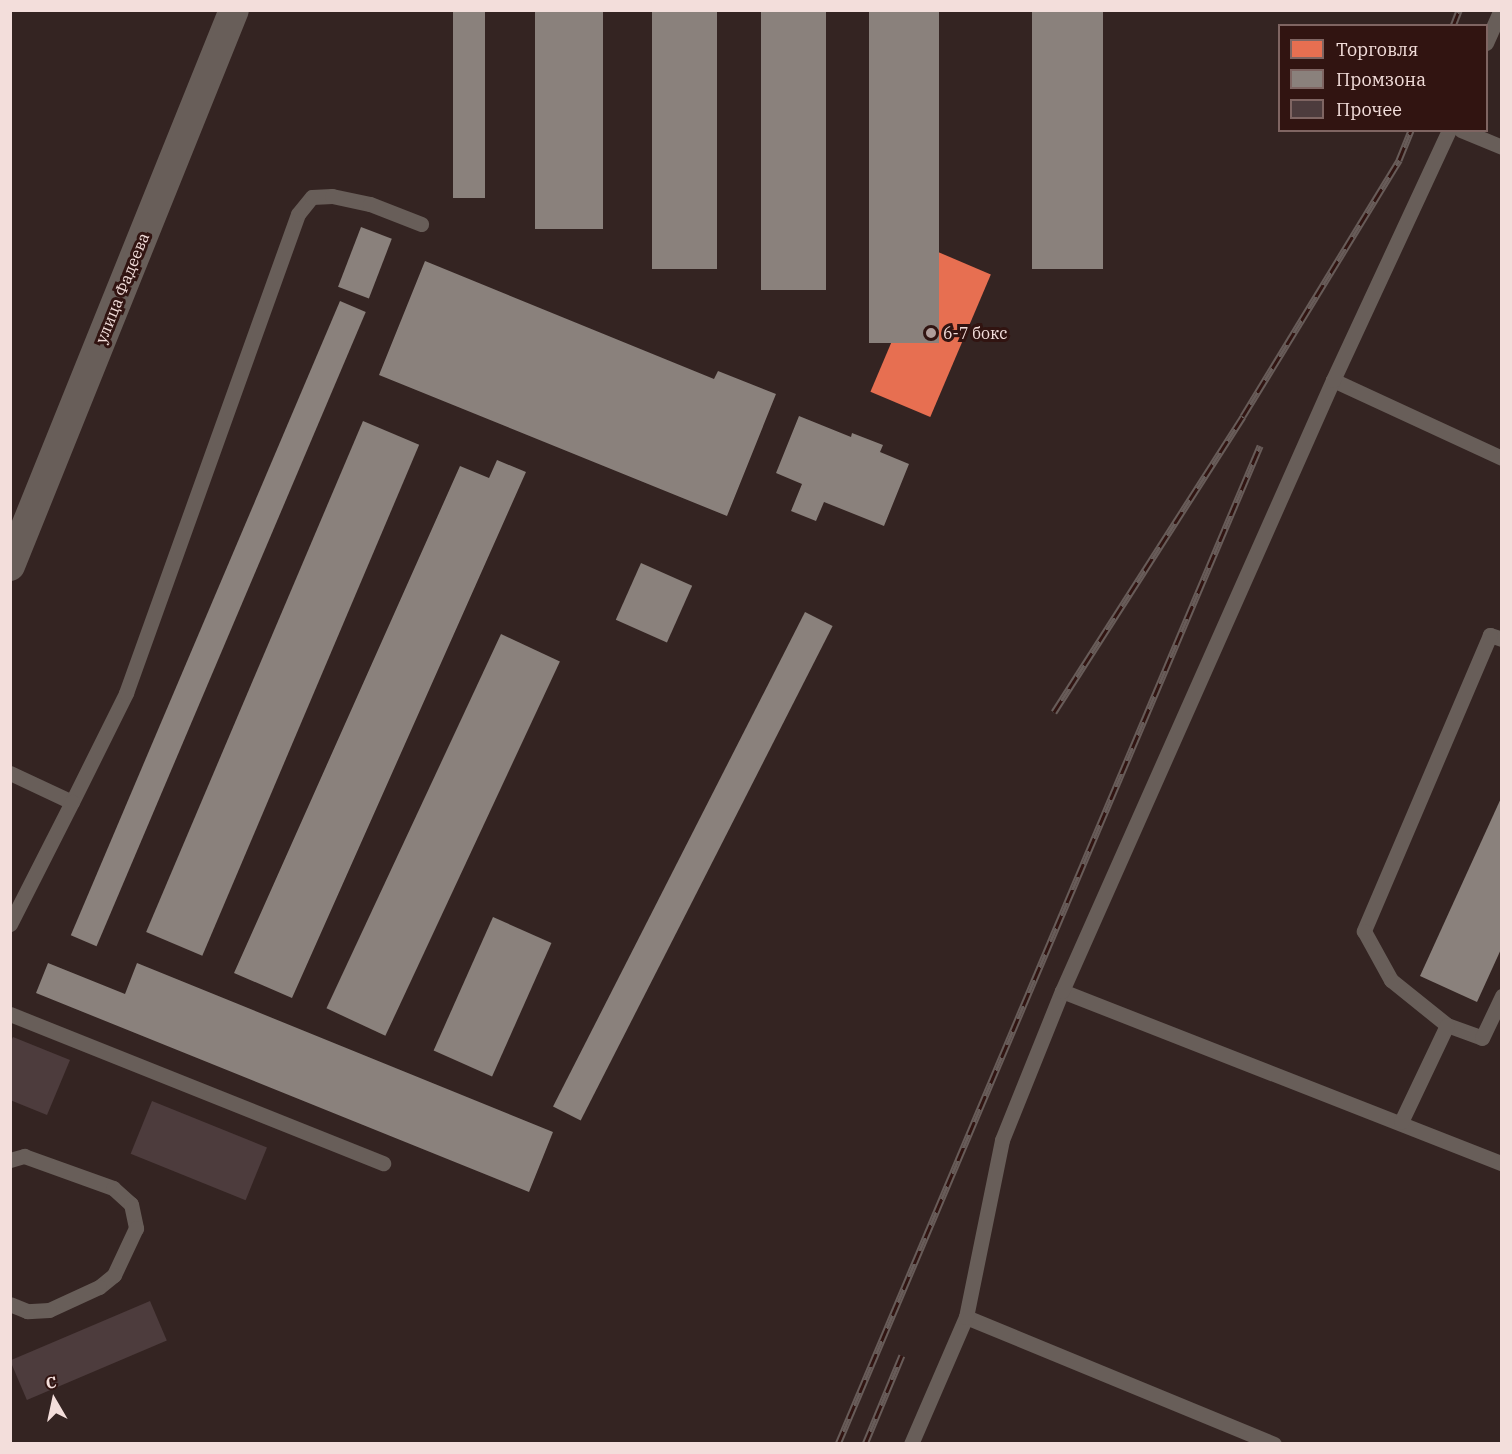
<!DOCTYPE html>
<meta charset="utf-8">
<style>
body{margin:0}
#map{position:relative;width:1512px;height:1454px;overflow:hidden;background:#342422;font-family:"IBM Plex Serif",serif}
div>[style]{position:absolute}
.shops>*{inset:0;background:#e76f51;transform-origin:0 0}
.industry>*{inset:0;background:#8a817c;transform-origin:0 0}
.building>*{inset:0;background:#4d3c3d;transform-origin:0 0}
.lane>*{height:15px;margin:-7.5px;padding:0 7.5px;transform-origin:7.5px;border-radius:7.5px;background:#685e59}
.street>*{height:30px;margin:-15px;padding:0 15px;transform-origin:15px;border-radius:15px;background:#685e59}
.rail>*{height:7px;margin-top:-3.5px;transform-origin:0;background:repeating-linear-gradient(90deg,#311411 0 14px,#685c59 0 28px);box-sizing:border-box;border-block:2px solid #685c59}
.dots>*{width:16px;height:16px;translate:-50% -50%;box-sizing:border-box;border:3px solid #311411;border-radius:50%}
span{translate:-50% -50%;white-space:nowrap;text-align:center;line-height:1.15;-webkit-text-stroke:6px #311411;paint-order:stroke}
.street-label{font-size:16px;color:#f3dedb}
.poi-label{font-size:16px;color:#f3dedb}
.left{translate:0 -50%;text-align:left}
.frame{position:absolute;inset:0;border:12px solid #f3dedb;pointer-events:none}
.legend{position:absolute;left:1278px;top:24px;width:210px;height:108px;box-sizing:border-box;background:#311411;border:2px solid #7f6562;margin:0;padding:8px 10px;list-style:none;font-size:18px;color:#f3dedb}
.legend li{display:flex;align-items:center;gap:12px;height:30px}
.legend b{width:30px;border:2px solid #7f6562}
.north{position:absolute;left:24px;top:1370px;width:60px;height:60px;-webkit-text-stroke:4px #311411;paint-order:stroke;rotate:351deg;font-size:16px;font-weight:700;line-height:24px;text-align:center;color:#f3dedb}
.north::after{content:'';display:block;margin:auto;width:21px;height:27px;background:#f3dedb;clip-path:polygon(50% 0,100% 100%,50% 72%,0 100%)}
</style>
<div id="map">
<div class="shops">
<div style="left:931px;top:249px;width:65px;height:155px;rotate:23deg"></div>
</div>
<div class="industry">
<div style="left:453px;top:10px;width:32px;height:188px"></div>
<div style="left:535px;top:10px;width:68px;height:219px"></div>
<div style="left:652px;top:10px;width:65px;height:259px"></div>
<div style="left:761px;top:10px;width:65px;height:280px"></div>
<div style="left:869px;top:10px;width:70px;height:333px"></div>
<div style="left:1032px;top:10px;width:71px;height:259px"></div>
<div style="left:361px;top:227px;width:33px;height:64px;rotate:21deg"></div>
<div style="clip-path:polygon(425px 261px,714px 379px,718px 371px,776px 394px,727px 516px,379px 375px)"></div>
<div style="left:340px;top:301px;width:28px;height:689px;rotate:23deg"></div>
<div style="clip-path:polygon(799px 416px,851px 437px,852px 433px,883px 445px,880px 452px,909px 464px,884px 526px,824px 502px,816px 521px,791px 511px,802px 484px,776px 473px)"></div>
<div style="left:363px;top:421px;width:61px;height:555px;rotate:23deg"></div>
<div style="clip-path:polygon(497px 460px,526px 472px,292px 998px,234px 973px,460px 466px,489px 478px)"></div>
<div style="left:641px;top:563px;width:56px;height:62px;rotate:24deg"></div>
<div style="left:805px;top:612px;width:31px;height:555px;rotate:27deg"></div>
<div style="left:501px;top:634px;width:65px;height:413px;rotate:25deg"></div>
<div style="clip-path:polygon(1502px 796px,1502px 947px,1477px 1002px,1420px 976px)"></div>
<div style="left:493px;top:917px;width:64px;height:146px;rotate:24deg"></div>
<div style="clip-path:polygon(48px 963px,125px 994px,137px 963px,553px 1132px,529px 1192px,36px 993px)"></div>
</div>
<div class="building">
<div style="clip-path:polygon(13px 1037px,70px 1060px,47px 1115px,10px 1100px,10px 1043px)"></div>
<div style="left:152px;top:1101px;width:124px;height:57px;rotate:22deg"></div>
<div style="left:150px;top:1301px;width:43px;height:152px;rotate:67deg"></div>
</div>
<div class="lane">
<div style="left:1486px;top:43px;width:36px;rotate:-66deg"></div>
<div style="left:1461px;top:130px;width:44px;rotate:22.5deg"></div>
<div style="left:1333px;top:380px;width:186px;rotate:24.8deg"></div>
<div style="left:1502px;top:639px;width:13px;rotate:-162deg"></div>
<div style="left:1490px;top:635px;width:322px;rotate:113.1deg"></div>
<div style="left:1364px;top:931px;width:56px;rotate:61.1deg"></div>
<div style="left:1391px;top:980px;width:72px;rotate:38.8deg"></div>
<div style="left:1447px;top:1025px;width:37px;rotate:20deg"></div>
<div style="left:1482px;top:1038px;width:47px;rotate:-64.5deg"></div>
<div style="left:10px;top:773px;width:68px;rotate:25.1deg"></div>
<div style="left:72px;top:802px;width:122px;rotate:-63.6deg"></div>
<div style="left:126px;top:693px;width:509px;rotate:-70.25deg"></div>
<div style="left:298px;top:214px;width:22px;rotate:-51deg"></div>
<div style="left:312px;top:197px;width:20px;rotate:-3deg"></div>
<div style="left:332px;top:196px;width:39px;rotate:12deg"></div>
<div style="left:370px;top:204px;width:55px;rotate:21.4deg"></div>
<div style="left:10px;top:924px;width:137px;rotate:-63.1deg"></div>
<div style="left:1062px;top:991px;width:472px;rotate:21.4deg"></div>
<div style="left:10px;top:1014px;width:402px;rotate:21.8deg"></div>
<div style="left:1401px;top:1122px;width:107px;rotate:-64.6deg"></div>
<div style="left:10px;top:1160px;width:15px;rotate:-16deg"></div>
<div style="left:24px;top:1156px;width:95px;rotate:19.8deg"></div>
<div style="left:113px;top:1188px;width:24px;rotate:42deg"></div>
<div style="left:131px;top:1204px;width:25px;rotate:78deg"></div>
<div style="left:136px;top:1228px;width:52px;rotate:115.1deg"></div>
<div style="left:114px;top:1275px;width:19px;rotate:141deg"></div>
<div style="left:99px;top:1287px;width:55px;rotate:155.3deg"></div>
<div style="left:49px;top:1310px;width:22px;rotate:177deg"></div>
<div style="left:27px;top:1311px;width:18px;rotate:-158deg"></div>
<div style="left:966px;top:1317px;width:333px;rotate:22.4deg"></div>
<div style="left:911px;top:1444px;width:138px;rotate:-66.6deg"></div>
<div style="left:966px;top:1317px;width:181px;rotate:-78.5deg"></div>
<div style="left:1002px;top:1140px;width:161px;rotate:-68.1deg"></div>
<div style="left:1062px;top:991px;width:668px;rotate:-66.08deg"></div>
<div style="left:1333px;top:380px;width:276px;rotate:-65.1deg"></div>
</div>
<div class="street">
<div style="left:10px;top:566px;width:599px;rotate:-68.06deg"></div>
</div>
<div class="rail">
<div style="left:1453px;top:26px;width:17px;rotate:-69deg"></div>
<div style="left:1054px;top:712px;width:351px;rotate:-57.4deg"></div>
<div style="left:1243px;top:416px;width:300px;rotate:-58.6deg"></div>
<div style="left:1399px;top:160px;width:32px;rotate:-68deg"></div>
<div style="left:838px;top:1444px;width:1084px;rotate:-67.08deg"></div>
<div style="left:865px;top:1444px;width:96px;rotate:-67.4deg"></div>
</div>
<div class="dots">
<div style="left:931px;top:333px;background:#b09d9a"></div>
</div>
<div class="street-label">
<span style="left:122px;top:288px;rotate:-68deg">улица Фадеева</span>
</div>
<div class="poi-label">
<span class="left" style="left:943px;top:333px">6-7 бокс</span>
</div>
<div class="frame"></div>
<ul class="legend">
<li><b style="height:16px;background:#e76f51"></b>Торговля</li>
<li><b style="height:16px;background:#8a817c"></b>Промзона</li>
<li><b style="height:16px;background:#4d3c3d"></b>Прочее</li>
</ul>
<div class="north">С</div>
</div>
